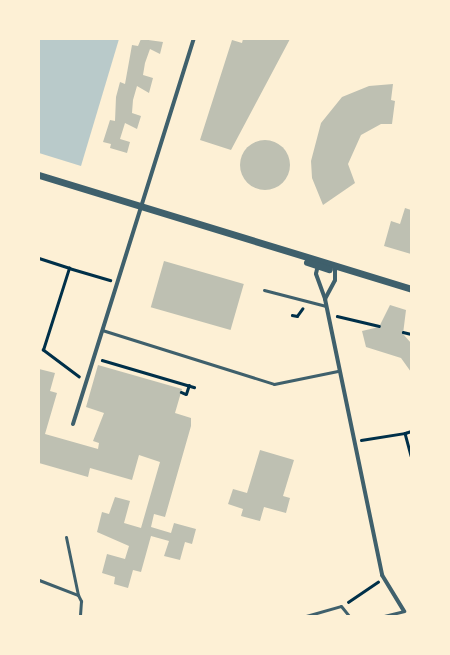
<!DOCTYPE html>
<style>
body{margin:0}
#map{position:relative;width:450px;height:655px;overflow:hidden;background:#fdf0d5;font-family:Jost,sans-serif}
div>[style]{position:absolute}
.green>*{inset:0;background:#b9caca}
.building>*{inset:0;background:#bec0b2;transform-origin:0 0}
.round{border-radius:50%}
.path>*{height:2.5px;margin:-1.25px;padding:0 1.25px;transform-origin:1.25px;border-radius:1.25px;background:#003049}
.service>*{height:3px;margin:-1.5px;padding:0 1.5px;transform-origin:1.5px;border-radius:1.5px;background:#3f606c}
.minor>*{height:4px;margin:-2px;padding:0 2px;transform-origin:2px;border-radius:2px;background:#3f606c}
.tertiary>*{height:7px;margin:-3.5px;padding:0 3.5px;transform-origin:3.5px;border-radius:3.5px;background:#3f606c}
span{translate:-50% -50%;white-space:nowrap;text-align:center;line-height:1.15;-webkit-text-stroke:3.5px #fdf0d5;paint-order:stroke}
.frame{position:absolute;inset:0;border:40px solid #fdf0d5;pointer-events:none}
</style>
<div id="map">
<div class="green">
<div style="clip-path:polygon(39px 39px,119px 39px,81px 166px,39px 153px)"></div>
</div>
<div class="building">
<div style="clip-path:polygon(141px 39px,163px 42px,160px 54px,150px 49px,145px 63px,143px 75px,153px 78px,149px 93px,137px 86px,133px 100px,132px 113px,141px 116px,137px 129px,125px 123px,120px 139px,130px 142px,127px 153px,110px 148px,111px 144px,103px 142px,110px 120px,115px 121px,116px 97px,120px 82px,125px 84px,132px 45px,138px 46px)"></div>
<div style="clip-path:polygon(243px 39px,290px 39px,231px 150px,200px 140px,232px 40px,242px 43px)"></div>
<div style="clip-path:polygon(393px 84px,391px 100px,395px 101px,392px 124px,381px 124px,361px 135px,348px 164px,355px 183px,323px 205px,312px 178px,311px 161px,321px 123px,342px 97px,369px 86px)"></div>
<div class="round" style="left:240px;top:140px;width:50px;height:50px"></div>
<div style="clip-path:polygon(405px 208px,411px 210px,411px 254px,384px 246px,391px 221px,400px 224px)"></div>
<div style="left:164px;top:261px;width:83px;height:48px;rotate:16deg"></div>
<div style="clip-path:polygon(390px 305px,406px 310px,403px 334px,411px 343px,411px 372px,401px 358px,366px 347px,362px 331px,379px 327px)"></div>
<div style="clip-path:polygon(98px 365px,182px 389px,175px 413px,191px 418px,191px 426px,165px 517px,154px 514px,151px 527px,171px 533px,174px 523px,196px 529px,192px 544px,185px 542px,180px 560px,164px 556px,169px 541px,151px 536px,141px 572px,133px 570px,128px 588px,114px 584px,115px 577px,102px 573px,107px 554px,125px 559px,129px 546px,97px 532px,102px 512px,109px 514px,115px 497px,130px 501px,124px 523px,141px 528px,160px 462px,139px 455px,132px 480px,90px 468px,88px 477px,39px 463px,39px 369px,55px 373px,50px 391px,57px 393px,45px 434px,98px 449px,99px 443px,93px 441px,104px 413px,86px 407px)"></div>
<div style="clip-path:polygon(260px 450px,294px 460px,283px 496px,290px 498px,286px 513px,264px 507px,260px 521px,241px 516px,243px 509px,228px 504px,233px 489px,247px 493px)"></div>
</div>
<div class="path">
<div style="left:39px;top:258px;width:32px;rotate:18deg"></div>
<div style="left:292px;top:315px;width:5px;rotate:11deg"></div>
<div style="left:297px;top:316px;width:9px;rotate:-54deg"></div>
<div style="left:337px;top:316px;width:43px;rotate:13.4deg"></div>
<div style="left:403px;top:332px;width:8px;rotate:14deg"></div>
<div style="left:102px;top:360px;width:96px;rotate:16.4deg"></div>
<div style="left:79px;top:377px;width:45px;rotate:-143.1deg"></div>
<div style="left:43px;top:350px;width:86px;rotate:-72.4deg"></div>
<div style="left:69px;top:268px;width:43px;rotate:16.3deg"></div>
<div style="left:181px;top:392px;width:5px;rotate:22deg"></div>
<div style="left:186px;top:394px;width:9px;rotate:-72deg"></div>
<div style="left:405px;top:433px;width:6px;rotate:-18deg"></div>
<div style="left:361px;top:440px;width:45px;rotate:-9deg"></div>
<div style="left:405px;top:433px;width:23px;rotate:75deg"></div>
<div style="left:348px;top:602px;width:36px;rotate:-34deg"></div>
</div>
<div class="service">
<div style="left:264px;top:290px;width:64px;rotate:14.5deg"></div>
<div style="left:102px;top:330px;width:180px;rotate:17.4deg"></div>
<div style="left:274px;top:384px;width:65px;rotate:-11.5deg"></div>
<div style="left:66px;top:537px;width:59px;rotate:78.3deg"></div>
<div style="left:39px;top:580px;width:42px;rotate:21deg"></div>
<div style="left:78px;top:595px;width:7px;rotate:63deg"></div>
<div style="left:81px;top:601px;width:15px;rotate:94deg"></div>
<div style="left:306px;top:616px;width:36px;rotate:-16deg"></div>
<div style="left:341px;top:606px;width:13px;rotate:51deg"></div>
<div style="left:384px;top:616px;width:21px;rotate:-14deg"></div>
</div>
<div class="minor">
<div style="left:318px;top:265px;width:9px;rotate:103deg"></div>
<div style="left:316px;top:274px;width:27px;rotate:70deg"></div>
<div style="left:325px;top:299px;width:282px;rotate:78.3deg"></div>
<div style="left:382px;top:575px;width:42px;rotate:58.6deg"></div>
<div style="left:325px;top:299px;width:21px;rotate:-62deg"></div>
<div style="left:335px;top:280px;width:14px;rotate:-90deg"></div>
<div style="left:73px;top:424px;width:404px;rotate:-72.6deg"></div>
</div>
<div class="tertiary">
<div style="left:39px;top:175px;width:389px;rotate:17deg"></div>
<div style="left:307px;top:262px;width:23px;rotate:18deg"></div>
</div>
<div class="frame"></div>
</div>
